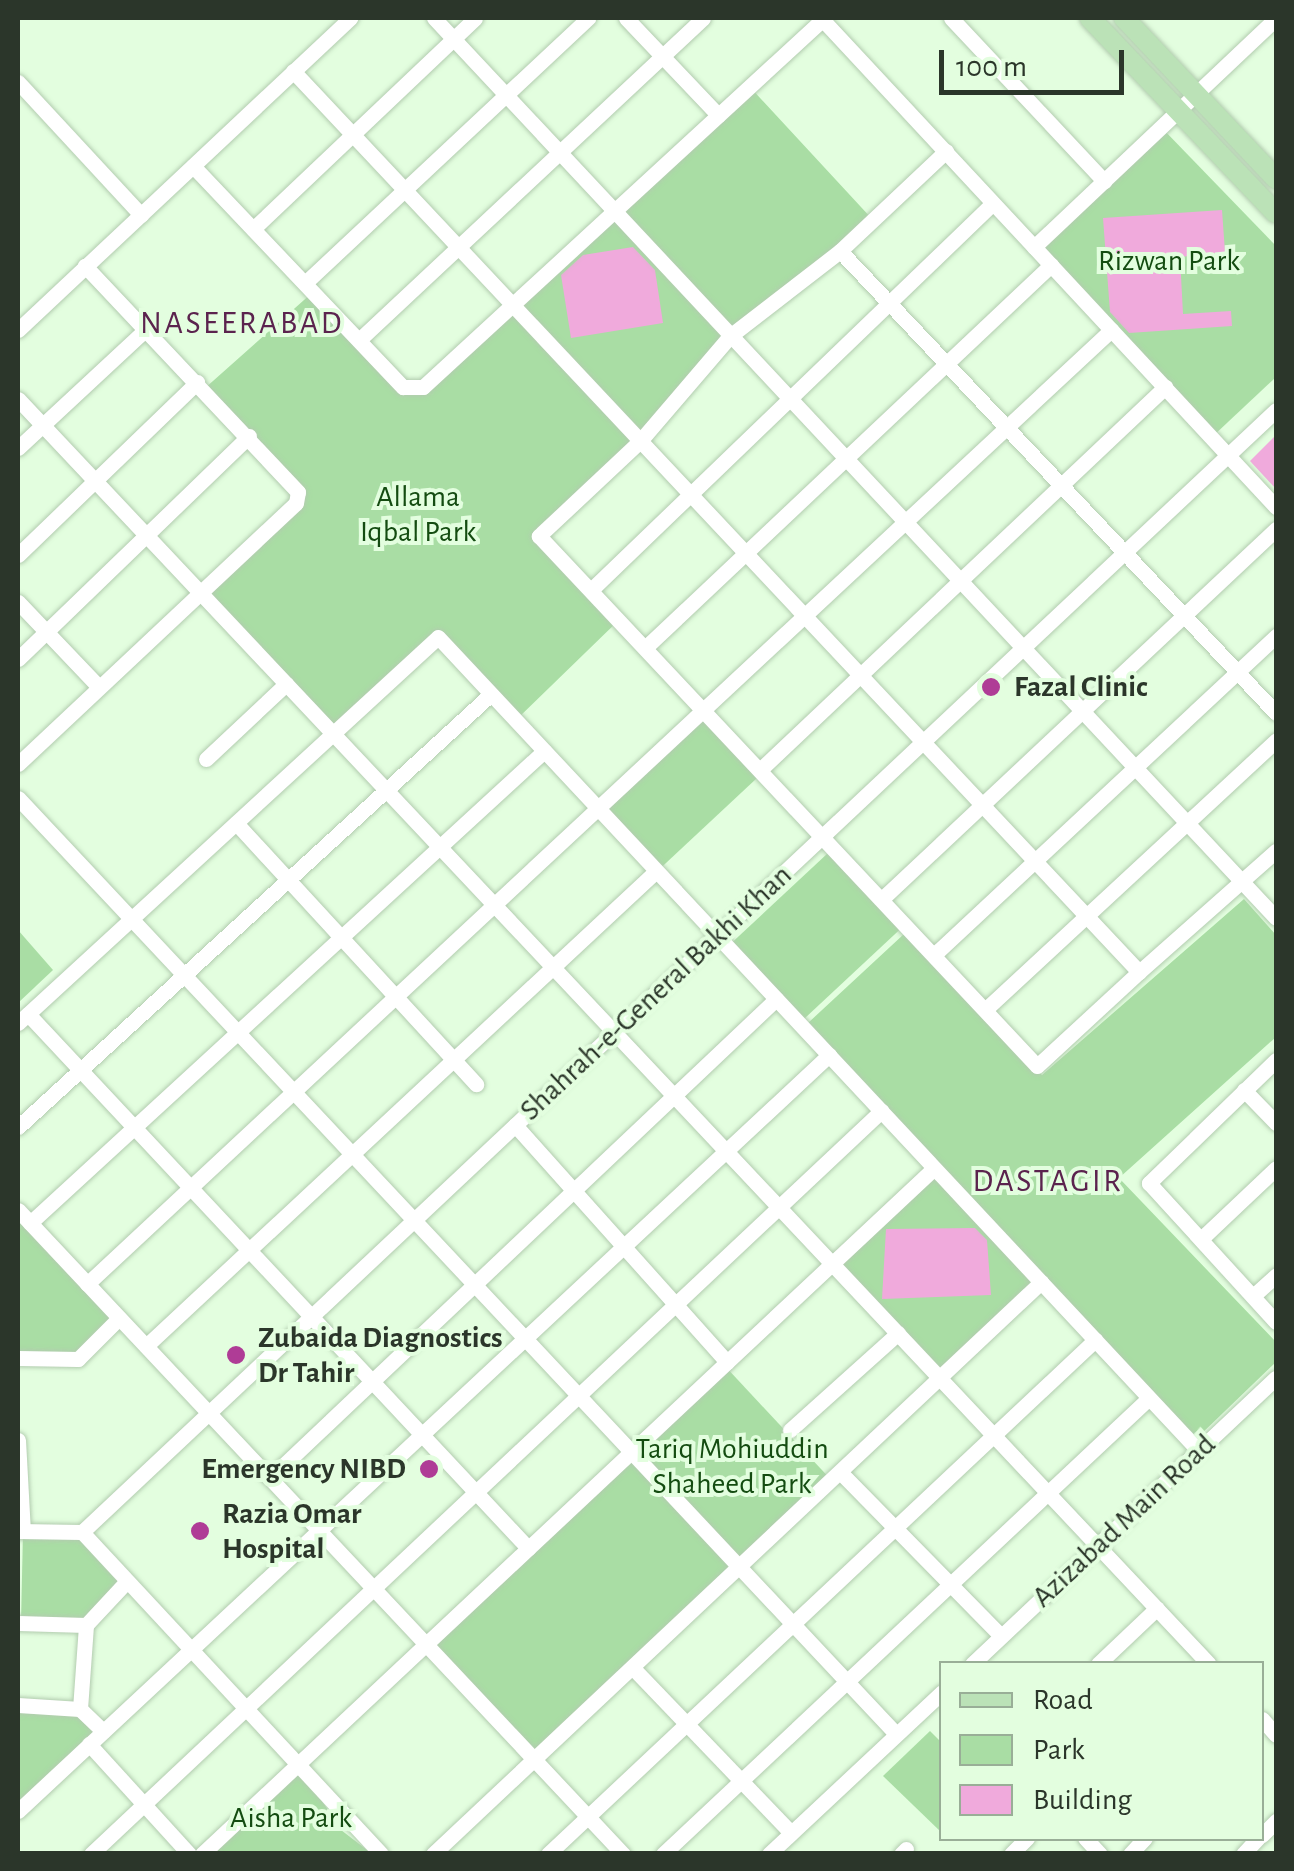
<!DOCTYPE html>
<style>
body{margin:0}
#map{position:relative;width:1294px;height:1871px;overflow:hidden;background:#e3fedf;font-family:"Alegreya Sans",sans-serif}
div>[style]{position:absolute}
.green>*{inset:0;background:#a9dda4;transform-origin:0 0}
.building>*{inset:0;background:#f0aadc}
.roads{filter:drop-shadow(0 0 2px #b2ccaf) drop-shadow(0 0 2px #b2ccaf)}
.minor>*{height:15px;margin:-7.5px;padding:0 7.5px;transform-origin:7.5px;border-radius:7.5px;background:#fff}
.major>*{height:20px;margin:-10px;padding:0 10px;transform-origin:10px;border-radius:10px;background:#bbe2b7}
.dots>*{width:28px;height:28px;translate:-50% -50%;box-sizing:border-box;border:5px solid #e3fedf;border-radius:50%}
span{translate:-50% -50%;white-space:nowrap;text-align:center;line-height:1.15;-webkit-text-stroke:8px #e3fedf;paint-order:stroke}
.park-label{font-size:30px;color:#144c11}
.poi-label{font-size:30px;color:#2b362a;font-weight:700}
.left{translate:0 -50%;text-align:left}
.right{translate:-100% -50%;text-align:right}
.street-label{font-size:30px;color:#2b362a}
.neighbourhood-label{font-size:32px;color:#5b234e;letter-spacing:2.5px}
.frame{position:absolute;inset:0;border:20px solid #2b362a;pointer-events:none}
.legend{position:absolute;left:939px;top:1661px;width:325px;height:180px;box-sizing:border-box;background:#e3fedf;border:2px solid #99ae97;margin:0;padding:12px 18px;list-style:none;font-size:30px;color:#2b362a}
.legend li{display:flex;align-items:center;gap:20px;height:50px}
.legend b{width:50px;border:2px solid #99ae97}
.scale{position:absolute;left:939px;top:50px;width:185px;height:45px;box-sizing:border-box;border:5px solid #2b362a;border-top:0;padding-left:12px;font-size:30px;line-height:35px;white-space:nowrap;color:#2b362a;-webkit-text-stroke:8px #e3fedf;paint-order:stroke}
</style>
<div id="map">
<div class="green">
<div style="clip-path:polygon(749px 86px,873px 220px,730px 336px,539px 536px,620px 619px,516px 720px,438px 637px,333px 733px,200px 592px,298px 492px,204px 389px,313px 292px,413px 389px)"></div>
<div style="clip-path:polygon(1161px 127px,1276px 246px,1276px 377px,1212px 437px,1034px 247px)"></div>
<div style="left:706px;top:708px;width:86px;height:147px;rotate:47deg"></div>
<div style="left:828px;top:853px;width:105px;height:132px;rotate:47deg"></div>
<div style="clip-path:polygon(1244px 899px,1276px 935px,1276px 1037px,1119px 1178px,1276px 1342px,1276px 1362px,1196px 1439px,808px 1023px,904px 934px,1042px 1075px)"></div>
<div style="clip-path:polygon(18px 930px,53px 970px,18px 1003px)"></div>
<div style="left:934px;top:1168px;width:156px;height:139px;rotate:47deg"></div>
<div style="clip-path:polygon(18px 1210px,119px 1318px,78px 1359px,18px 1358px)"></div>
<div style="left:724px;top:1365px;width:160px;height:408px;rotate:47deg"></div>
<div style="clip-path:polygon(23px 1531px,82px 1532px,127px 1581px,86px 1625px,21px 1623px)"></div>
<div style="clip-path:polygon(18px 1712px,77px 1714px,95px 1731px,18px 1802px)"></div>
<div style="clip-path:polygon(930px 1731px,941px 1742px,941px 1832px,883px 1776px)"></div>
<div style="clip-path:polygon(298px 1764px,341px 1830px,371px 1853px,202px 1854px)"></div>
</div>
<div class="building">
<div style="clip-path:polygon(1222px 210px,1225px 252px,1180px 257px,1183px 314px,1231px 311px,1232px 326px,1129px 333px,1110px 312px,1103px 218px)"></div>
<div style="clip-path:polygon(633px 247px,655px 270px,663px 323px,571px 338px,561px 275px,583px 255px)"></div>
<div style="clip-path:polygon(1276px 435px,1276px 489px,1250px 461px)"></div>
<div style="clip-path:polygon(975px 1228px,987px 1240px,991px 1295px,882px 1299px,886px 1229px)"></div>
</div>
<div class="roads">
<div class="minor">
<div style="left:434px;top:18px;width:1232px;rotate:46.91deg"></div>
<div style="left:626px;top:18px;width:134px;rotate:46.5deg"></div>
<div style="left:821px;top:18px;width:668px;rotate:47.06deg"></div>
<div style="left:951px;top:18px;width:224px;rotate:46.8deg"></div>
<div style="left:293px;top:71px;width:1236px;rotate:46.8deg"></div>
<div style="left:1139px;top:972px;width:183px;rotate:-41.5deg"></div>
<div style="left:18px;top:82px;width:181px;rotate:47.2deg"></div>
<div style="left:946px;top:151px;width:146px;rotate:136.7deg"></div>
<div style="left:840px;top:251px;width:139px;rotate:142.3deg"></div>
<div style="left:730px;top:336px;width:138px;rotate:130.6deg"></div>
<div style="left:640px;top:441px;width:139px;rotate:136.8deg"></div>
<div style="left:539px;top:536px;width:727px;rotate:46.78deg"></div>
<div style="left:1037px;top:1066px;width:139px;rotate:-42.7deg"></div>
<div style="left:193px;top:166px;width:305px;rotate:46.5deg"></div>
<div style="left:403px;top:387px;width:20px"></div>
<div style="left:423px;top:387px;width:545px;rotate:-42.62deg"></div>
<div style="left:253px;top:229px;width:306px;rotate:-43.5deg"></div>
<div style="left:1034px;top:247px;width:333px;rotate:-43.4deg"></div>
<div style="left:840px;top:251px;width:635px;rotate:46.66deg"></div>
<div style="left:305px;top:283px;width:388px;rotate:-43.1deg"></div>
<div style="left:18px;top:330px;width:456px;rotate:-43.2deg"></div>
<div style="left:359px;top:340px;width:471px;rotate:-43.1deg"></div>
<div style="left:18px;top:399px;width:1737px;rotate:46.73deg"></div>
<div style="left:18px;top:448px;width:175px;rotate:-42.9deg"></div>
<div style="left:18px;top:555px;width:249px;rotate:-44deg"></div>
<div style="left:591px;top:590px;width:557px;rotate:-43.91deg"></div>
<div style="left:18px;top:602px;width:117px;rotate:46.4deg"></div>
<div style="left:646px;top:647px;width:557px;rotate:-43.33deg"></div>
<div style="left:18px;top:659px;width:321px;rotate:-44deg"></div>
<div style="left:206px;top:759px;width:110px;rotate:-43.2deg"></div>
<div style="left:18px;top:764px;width:381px;rotate:-43.2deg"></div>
<div style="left:296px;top:503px;width:11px;rotate:-80deg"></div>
<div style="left:298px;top:492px;width:311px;rotate:-133.3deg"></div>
<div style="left:762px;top:768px;width:555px;rotate:-43.39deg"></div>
<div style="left:18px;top:798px;width:1283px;rotate:46.83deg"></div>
<div style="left:236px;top:823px;width:355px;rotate:47.4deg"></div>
<div style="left:884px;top:897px;width:538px;rotate:-43.19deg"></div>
<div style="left:936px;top:953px;width:465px;rotate:-43deg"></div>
<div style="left:987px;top:1008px;width:394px;rotate:-42.8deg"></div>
<div style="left:28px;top:1014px;width:732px;rotate:46.88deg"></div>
<div style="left:18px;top:1023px;width:570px;rotate:-42.58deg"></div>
<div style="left:438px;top:637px;width:1114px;rotate:46.93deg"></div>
<div style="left:1276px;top:1060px;width:177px;rotate:135.9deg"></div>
<div style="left:1149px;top:1183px;width:188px;rotate:47.6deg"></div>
<div style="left:1244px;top:1090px;width:46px;rotate:45.9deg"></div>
<div style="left:515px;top:1125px;width:318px;rotate:48.2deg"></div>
<div style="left:18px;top:1127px;width:641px;rotate:-42.47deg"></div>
<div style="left:18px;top:1210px;width:884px;rotate:46.79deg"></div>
<div style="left:30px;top:1223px;width:698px;rotate:-42.56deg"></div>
<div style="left:1201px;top:1239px;width:103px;rotate:-43.4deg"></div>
<div style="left:87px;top:1284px;width:1400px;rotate:-42.97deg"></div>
<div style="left:1253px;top:1296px;width:31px;rotate:-42deg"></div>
<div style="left:146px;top:1346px;width:697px;rotate:-42.96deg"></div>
<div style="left:18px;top:1358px;width:60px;rotate:1deg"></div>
<div style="left:78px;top:1359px;width:58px;rotate:-45deg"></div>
<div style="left:790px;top:1430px;width:145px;rotate:-41.9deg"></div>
<div style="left:18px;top:1440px;width:91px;rotate:86.9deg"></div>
<div style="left:842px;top:1474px;width:227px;rotate:45.5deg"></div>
<div style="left:270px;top:1478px;width:697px;rotate:-43.43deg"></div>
<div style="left:18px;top:1531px;width:64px;rotate:0.9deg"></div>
<div style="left:82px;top:1532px;width:1638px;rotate:-43.22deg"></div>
<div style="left:82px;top:1532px;width:439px;rotate:47.1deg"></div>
<div style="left:18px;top:1623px;width:68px;rotate:1.7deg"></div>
<div style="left:86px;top:1625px;width:60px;rotate:-47deg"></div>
<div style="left:972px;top:1664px;width:417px;rotate:-43.3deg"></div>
<div style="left:1098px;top:1664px;width:81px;rotate:-43.5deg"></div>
<div style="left:633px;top:1668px;width:228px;rotate:46.2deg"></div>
<div style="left:18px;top:1705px;width:62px;rotate:3.7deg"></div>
<div style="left:80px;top:1709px;width:32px;rotate:44deg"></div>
<div style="left:80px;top:1709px;width:84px;rotate:-85.9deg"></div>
<div style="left:1262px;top:1719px;width:21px;rotate:49deg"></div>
<div style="left:89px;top:1744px;width:149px;rotate:47.7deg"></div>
<div style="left:18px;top:1811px;width:1109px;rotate:-42.99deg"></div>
<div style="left:1262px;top:1835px;width:20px;rotate:-45deg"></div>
<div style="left:1085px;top:1838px;width:22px;rotate:47deg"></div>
<div style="left:91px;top:1854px;width:1085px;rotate:-43.24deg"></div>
<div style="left:202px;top:1854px;width:1003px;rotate:-43.14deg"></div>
<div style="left:433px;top:1854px;width:835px;rotate:-43.25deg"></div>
<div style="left:548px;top:1854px;width:751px;rotate:-43.22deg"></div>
<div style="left:663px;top:1854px;width:666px;rotate:-43.18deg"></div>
<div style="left:769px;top:1854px;width:237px;rotate:-43.1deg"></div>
<div style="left:901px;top:1854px;width:7px;rotate:-45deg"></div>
<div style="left:1011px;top:1854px;width:23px;rotate:-45deg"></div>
<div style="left:1130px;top:1854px;width:22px;rotate:-47deg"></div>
<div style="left:1243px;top:1854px;width:22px;rotate:-47deg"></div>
</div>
<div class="major">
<div style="left:1090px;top:18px;width:269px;rotate:46.4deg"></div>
<div style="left:1124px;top:18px;width:221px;rotate:46.6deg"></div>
</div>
</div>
<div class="dots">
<div style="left:991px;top:687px;background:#af3c96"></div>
<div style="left:236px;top:1355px;background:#af3c96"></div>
<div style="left:429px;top:1469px;background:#af3c96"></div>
<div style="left:200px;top:1531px;background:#af3c96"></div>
</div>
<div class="park-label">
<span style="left:1169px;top:261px">Rizwan Park</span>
<span style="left:418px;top:514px">Allama<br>Iqbal Park</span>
<span style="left:732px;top:1466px">Tariq Mohiuddin<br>Shaheed Park</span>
<span style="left:291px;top:1818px">Aisha Park</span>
</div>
<div class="poi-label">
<span class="left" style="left:1014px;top:687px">Fazal Clinic</span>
<span class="left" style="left:258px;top:1355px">Zubaida Diagnostics<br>Dr Tahir</span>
<span class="right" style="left:406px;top:1469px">Emergency NIBD</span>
<span class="left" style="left:222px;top:1531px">Razia Omar<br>Hospital</span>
</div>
<div class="street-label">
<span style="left:656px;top:993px;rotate:-43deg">Shahrah-e-General Bakhi Khan</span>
<span style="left:1124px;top:1521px;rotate:-43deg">Azizabad Main Road</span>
</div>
<div class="neighbourhood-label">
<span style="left:242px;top:323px">NASEERABAD</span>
<span style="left:1048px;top:1181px">DASTAGIR</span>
</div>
<div class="frame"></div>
<ul class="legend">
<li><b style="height:12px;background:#bbe2b7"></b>Road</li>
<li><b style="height:28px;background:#a9dda4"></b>Park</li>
<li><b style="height:28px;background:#f0aadc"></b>Building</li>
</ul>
<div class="scale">100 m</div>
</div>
